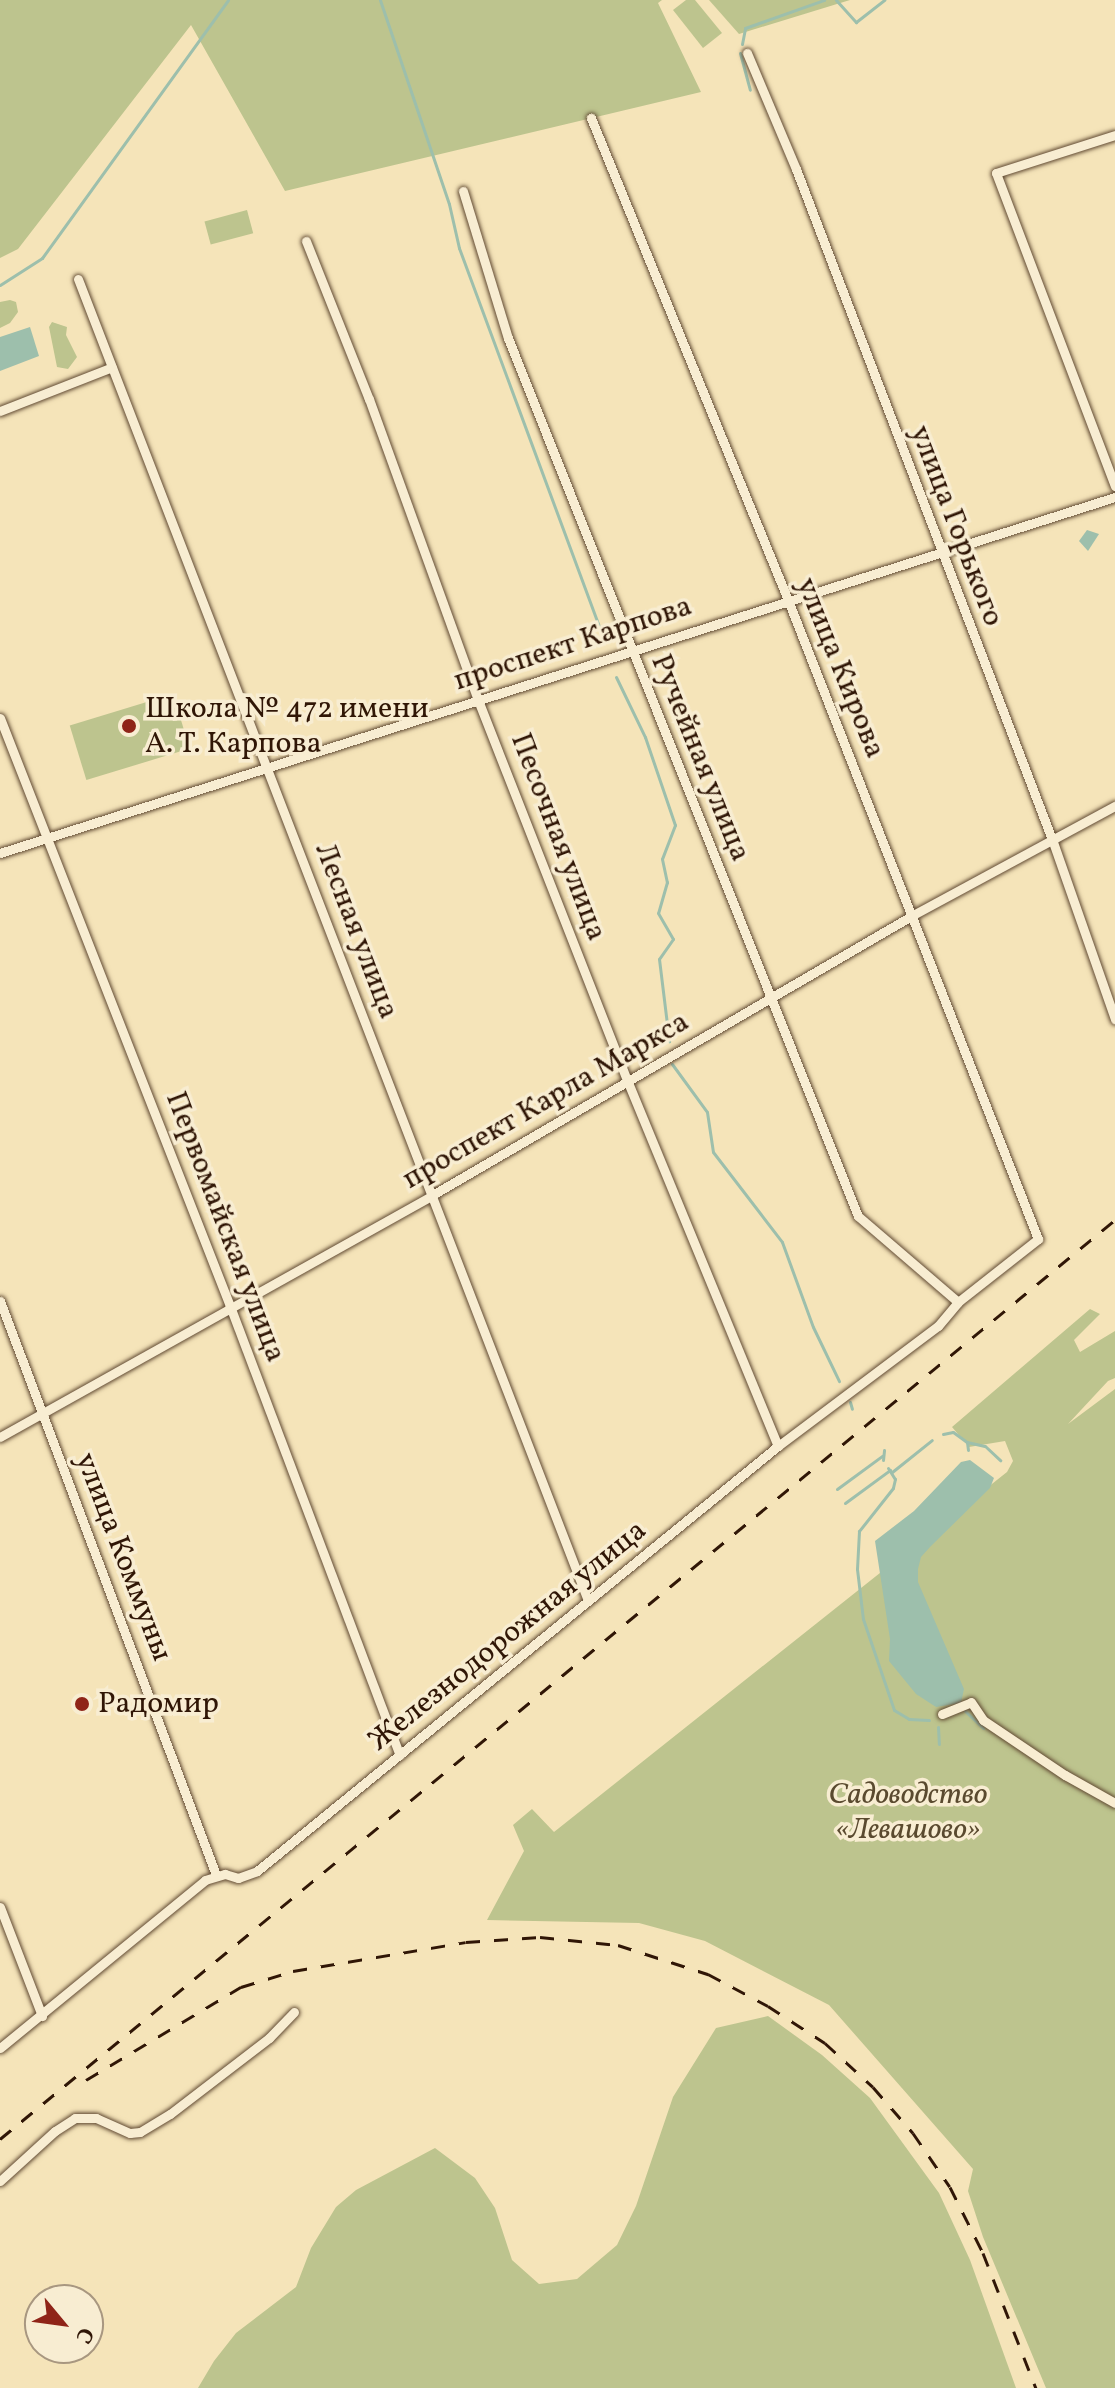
<!DOCTYPE html>
<meta charset="utf-8">
<style>
body{margin:0}
#map{position:relative;width:1115px;height:2388px;overflow:hidden;background:#f5e4b9;font-family:Vollkorn,serif}
div>[style]{position:absolute}
.green>*{inset:0;background:#bdc48e;transform-origin:0 0}
.water>*{inset:0;background:#9dbfac}
.stream>*{height:3px;margin:-1.5px;padding:0 1.5px;transform-origin:1.5px;border-radius:1.5px;background:#9dbfac}
.roads{filter:drop-shadow(0 0 2px #614a33) drop-shadow(0 0 2px #614a33)}
.street>*{height:9px;margin:-4.5px;padding:0 4.5px;transform-origin:4.5px;border-radius:4.5px;background:#f8edd2}
.rail>*{height:3px;margin-top:-1.5px;transform-origin:0;background:repeating-linear-gradient(90deg,#301606 0 14px,transparent 0 28px)}
.dots>*{width:22px;height:22px;translate:-50% -50%;box-sizing:border-box;border:4px solid #f8edd2;border-radius:50%}
span{translate:-50% -50%;white-space:nowrap;text-align:center;line-height:1.15;-webkit-text-stroke:7px #f8edd2;paint-order:stroke}
.street-label{font-size:30px;color:#301606}
.poi-label{font-size:30px;color:#301606}
.left{translate:0 -50%;text-align:left}
.park-label{font-size:30px;color:#5a4a2f;font-style:italic}
.north{position:absolute;left:24px;top:2284px;width:80px;height:80px;box-sizing:border-box;background:#f8edd2;border:2px solid #a89780;border-radius:50%;rotate:119deg;font-size:22px;font-weight:700;line-height:32px;text-align:center;color:#301606}
.north::after{content:'';display:block;margin:auto;width:28px;height:36px;background:#8f2418;clip-path:polygon(50% 0,100% 100%,50% 72%,0 100%)}
</style>
<div id="map">
<div class="green">
<div style="clip-path:polygon(0 0,662px 0,658px 3px,701px 92px,285px 191px,191px 25px,18px 249px,0 258px)"></div>
<div style="clip-path:polygon(686px 0,695px 0,722px 33px,703px 48px,673px 10px)"></div>
<div style="clip-path:polygon(709px 0,850px 0,739px 34px)"></div>
<div style="left:247px;top:210px;width:24px;height:44px;rotate:75deg"></div>
<div style="clip-path:polygon(10px 300px,16px 302px,18px 312px,10px 323px,0 328px,0 302px)"></div>
<div style="clip-path:polygon(52px 322px,67px 327px,66px 335px,77px 357px,68px 369px,57px 367px,49px 327px)"></div>
<div style="left:173px;top:694px;width:57px;height:108px;rotate:73deg"></div>
<div style="clip-path:polygon(1090px 1309px,1100px 1314px,1074px 1340px,1080px 1352px,1115px 1331px,1115px 1378px,1108px 1381px,1068px 1424px,1115px 1389px,1115px 2388px,1046px 2388px,983px 2237px,968px 2191px,973px 2169px,829px 2005px,705px 1941px,639px 1923px,487px 1920px,524px 1851px,513px 1825px,532px 1809px,554px 1832px,1007px 1472px,1013px 1461px,1005px 1441px,969px 1447px,952px 1427px)"></div>
<div style="clip-path:polygon(768px 2016px,822px 2055px,870px 2098px,939px 2193px,970px 2260px,1016px 2388px,198px 2388px,214px 2361px,236px 2333px,296px 2287px,311px 2248px,336px 2207px,356px 2190px,435px 2148px,475px 2178px,495px 2208px,512px 2260px,539px 2284px,577px 2279px,617px 2245px,636px 2206px,673px 2097px,716px 2028px)"></div>
</div>
<div class="water">
<div style="clip-path:polygon(30px 327px,39px 356px,0 371px,0 337px)"></div>
<div style="clip-path:polygon(1087px 530px,1099px 534px,1088px 551px,1079px 541px)"></div>
<div style="clip-path:polygon(970px 1460px,994px 1478px,990px 1488px,930px 1547px,921px 1557px,918px 1569px,918px 1582px,964px 1689px,961px 1703px,936px 1707px,916px 1694px,889px 1661px,890px 1639px,875px 1541px,914px 1511px,961px 1462px)"></div>
</div>
<div class="stream">
<div style="left:380px;top:0;width:215px;rotate:71.3deg"></div>
<div style="left:449px;top:204px;width:45px;rotate:77.2deg"></div>
<div style="left:459px;top:248px;width:409px;rotate:69.7deg"></div>
<div style="left:836px;top:0;width:30px;rotate:48deg"></div>
<div style="left:856px;top:22px;width:36px;rotate:-38deg"></div>
<div style="left:742px;top:44px;width:16px;rotate:-79deg"></div>
<div style="left:745px;top:28px;width:84px;rotate:-19.5deg"></div>
<div style="left:740px;top:53px;width:38px;rotate:75deg"></div>
<div style="left:0;top:285px;width:50px;rotate:-32.7deg"></div>
<div style="left:42px;top:258px;width:318px;rotate:-54.2deg"></div>
<div style="left:616px;top:677px;width:67px;rotate:64.2deg"></div>
<div style="left:645px;top:737px;width:93px;rotate:71.2deg"></div>
<div style="left:675px;top:825px;width:36px;rotate:111deg"></div>
<div style="left:662px;top:859px;width:24px;rotate:78deg"></div>
<div style="left:667px;top:882px;width:32px;rotate:106deg"></div>
<div style="left:658px;top:913px;width:30px;rotate:60deg"></div>
<div style="left:673px;top:939px;width:24px;rotate:125deg"></div>
<div style="left:659px;top:959px;width:83px;rotate:83deg"></div>
<div style="left:672px;top:1064px;width:59px;rotate:53.9deg"></div>
<div style="left:707px;top:1112px;width:40px;rotate:81.5deg"></div>
<div style="left:713px;top:1152px;width:113px;rotate:52.5deg"></div>
<div style="left:782px;top:1242px;width:90px;rotate:70deg"></div>
<div style="left:813px;top:1327px;width:60px;rotate:64.3deg"></div>
<div style="left:850px;top:1402px;width:7px;rotate:74deg"></div>
<div style="left:943px;top:1434px;width:10px;rotate:-11deg"></div>
<div style="left:953px;top:1432px;width:17px;rotate:36deg"></div>
<div style="left:967px;top:1442px;width:8px;rotate:83deg"></div>
<div style="left:967px;top:1442px;width:18px;rotate:13deg"></div>
<div style="left:985px;top:1446px;width:21px;rotate:43deg"></div>
<div style="left:883px;top:1460px;width:10px;rotate:-84deg"></div>
<div style="left:888px;top:1468px;width:13px;rotate:58deg"></div>
<div style="left:895px;top:1479px;width:9px;rotate:103deg"></div>
<div style="left:893px;top:1488px;width:55px;rotate:128.3deg"></div>
<div style="left:859px;top:1531px;width:38px;rotate:93deg"></div>
<div style="left:857px;top:1569px;width:50px;rotate:83.2deg"></div>
<div style="left:863px;top:1619px;width:96px;rotate:71.2deg"></div>
<div style="left:894px;top:1710px;width:17px;rotate:31deg"></div>
<div style="left:909px;top:1719px;width:20px;rotate:3deg"></div>
<div style="left:892px;top:1472px;width:51px;rotate:-38.7deg"></div>
<div style="left:837px;top:1489px;width:56px;rotate:-36.3deg"></div>
<div style="left:845px;top:1503px;width:56px;rotate:-36.3deg"></div>
<div style="left:965px;top:1711px;width:25px;rotate:43deg"></div>
<div style="left:938px;top:1727px;width:17px;rotate:87deg"></div>
</div>
<div class="roads">
<div class="street">
<div style="left:747px;top:53px;width:126px;rotate:67.1deg"></div>
<div style="left:796px;top:169px;width:720px;rotate:69.1deg"></div>
<div style="left:1053px;top:842px;width:188px;rotate:70.7deg"></div>
<div style="left:1115px;top:135px;width:125px;rotate:162.3deg"></div>
<div style="left:996px;top:173px;width:335px;rotate:69.2deg"></div>
<div style="left:463px;top:191px;width:154px;rotate:73deg"></div>
<div style="left:508px;top:338px;width:945px;rotate:68.27deg"></div>
<div style="left:858px;top:1216px;width:132px;rotate:40.7deg"></div>
<div style="left:306px;top:241px;width:170px;rotate:68.3deg"></div>
<div style="left:369px;top:399px;width:320px;rotate:70.1deg"></div>
<div style="left:478px;top:700px;width:408px;rotate:68.6deg"></div>
<div style="left:627px;top:1080px;width:396px;rotate:67.6deg"></div>
<div style="left:78px;top:279px;width:1417px;rotate:68.9deg"></div>
<div style="left:0;top:411px;width:120px;rotate:-21.4deg"></div>
<div style="left:0;top:718px;width:631px;rotate:68.64deg"></div>
<div style="left:230px;top:1306px;width:480px;rotate:69.3deg"></div>
<div style="left:0;top:853px;width:1170px;rotate:-17.71deg"></div>
<div style="left:0;top:1301px;width:613px;rotate:69.38deg"></div>
<div style="left:0;top:1437px;width:497px;rotate:-29.2deg"></div>
<div style="left:434px;top:1194px;width:554px;rotate:-30.22deg"></div>
<div style="left:913px;top:915px;width:230px;rotate:-28.4deg"></div>
<div style="left:942px;top:1714px;width:31px;rotate:-22deg"></div>
<div style="left:971px;top:1702px;width:22px;rotate:56deg"></div>
<div style="left:983px;top:1720px;width:99px;rotate:33.9deg"></div>
<div style="left:1065px;top:1775px;width:57px;rotate:29.2deg"></div>
<div style="left:0;top:1907px;width:117px;rotate:68.9deg"></div>
<div style="left:0;top:2048px;width:265px;rotate:-39.3deg"></div>
<div style="left:205px;top:1880px;width:21px;rotate:-17deg"></div>
<div style="left:225px;top:1874px;width:14px;rotate:17deg"></div>
<div style="left:238px;top:1878px;width:20px;rotate:-20deg"></div>
<div style="left:257px;top:1871px;width:672px;rotate:-39.21deg"></div>
<div style="left:778px;top:1446px;width:200px;rotate:-36.9deg"></div>
<div style="left:938px;top:1326px;width:31px;rotate:-50deg"></div>
<div style="left:958px;top:1302px;width:102px;rotate:-38.2deg"></div>
<div style="left:1038px;top:1239px;width:686px;rotate:-111.37deg"></div>
<div style="left:788px;top:600px;width:521px;rotate:-112.23deg"></div>
<div style="left:0;top:2181px;width:74px;rotate:-42.3deg"></div>
<div style="left:55px;top:2131px;width:24px;rotate:-33deg"></div>
<div style="left:75px;top:2118px;width:21px"></div>
<div style="left:96px;top:2118px;width:37px;rotate:24deg"></div>
<div style="left:130px;top:2133px;width:10px;rotate:-6deg"></div>
<div style="left:140px;top:2132px;width:35px;rotate:-31deg"></div>
<div style="left:170px;top:2114px;width:125px;rotate:-37.5deg"></div>
<div style="left:269px;top:2038px;width:36px;rotate:-46deg"></div>
</div>
</div>
<div class="rail">
<div style="left:86px;top:2080px;width:181px;rotate:-31deg"></div>
<div style="left:241px;top:1987px;width:54px;rotate:-17.1deg"></div>
<div style="left:293px;top:1971px;width:175px;rotate:-9.5deg"></div>
<div style="left:466px;top:1942px;width:74px;rotate:-3.9deg"></div>
<div style="left:540px;top:1937px;width:78px;rotate:5.9deg"></div>
<div style="left:618px;top:1945px;width:95px;rotate:17.9deg"></div>
<div style="left:708px;top:1974px;width:68px;rotate:28.1deg"></div>
<div style="left:768px;top:2006px;width:68px;rotate:33deg"></div>
<div style="left:825px;top:2043px;width:65px;rotate:42.5deg"></div>
<div style="left:873px;top:2087px;width:61px;rotate:49deg"></div>
<div style="left:913px;top:2133px;width:65px;rotate:55.6deg"></div>
<div style="left:950px;top:2187px;width:74px;rotate:63.4deg"></div>
<div style="left:983px;top:2253px;width:145px;rotate:68.6deg"></div>
<div style="left:0;top:2139px;width:1445px;rotate:-39.5deg"></div>
</div>
<div class="dots">
<div style="left:129px;top:726px;background:#8f2418"></div>
<div style="left:82px;top:1704px;background:#8f2418"></div>
</div>
<div class="street-label">
<span style="left:956px;top:526px;rotate:69deg">улица Горького</span>
<span style="left:573px;top:644px;rotate:-18deg">проспект Карпова</span>
<span style="left:840px;top:668px;rotate:68deg">улица Кирова</span>
<span style="left:700px;top:758px;rotate:68deg">Ручейная улица</span>
<span style="left:558px;top:837px;rotate:69deg">Песочная улица</span>
<span style="left:356px;top:931px;rotate:69deg">Лесная улица</span>
<span style="left:546px;top:1101px;rotate:-30deg">проспект Карла Маркса</span>
<span style="left:225px;top:1227px;rotate:69deg">Первомайская улица</span>
<span style="left:123px;top:1557px;rotate:69deg">улица Коммуны</span>
<span style="left:508px;top:1636px;rotate:-39deg">Железнодорожная улица</span>
</div>
<div class="poi-label">
<span class="left" style="left:145px;top:726px">Школа № 472 имени<br>А. Т. Карпова</span>
<span class="left" style="left:98px;top:1704px">Радомир</span>
</div>
<div class="park-label">
<span style="left:908px;top:1812px">Садоводство<br>«Левашово»</span>
</div>
<div class="north">С</div>
</div>
